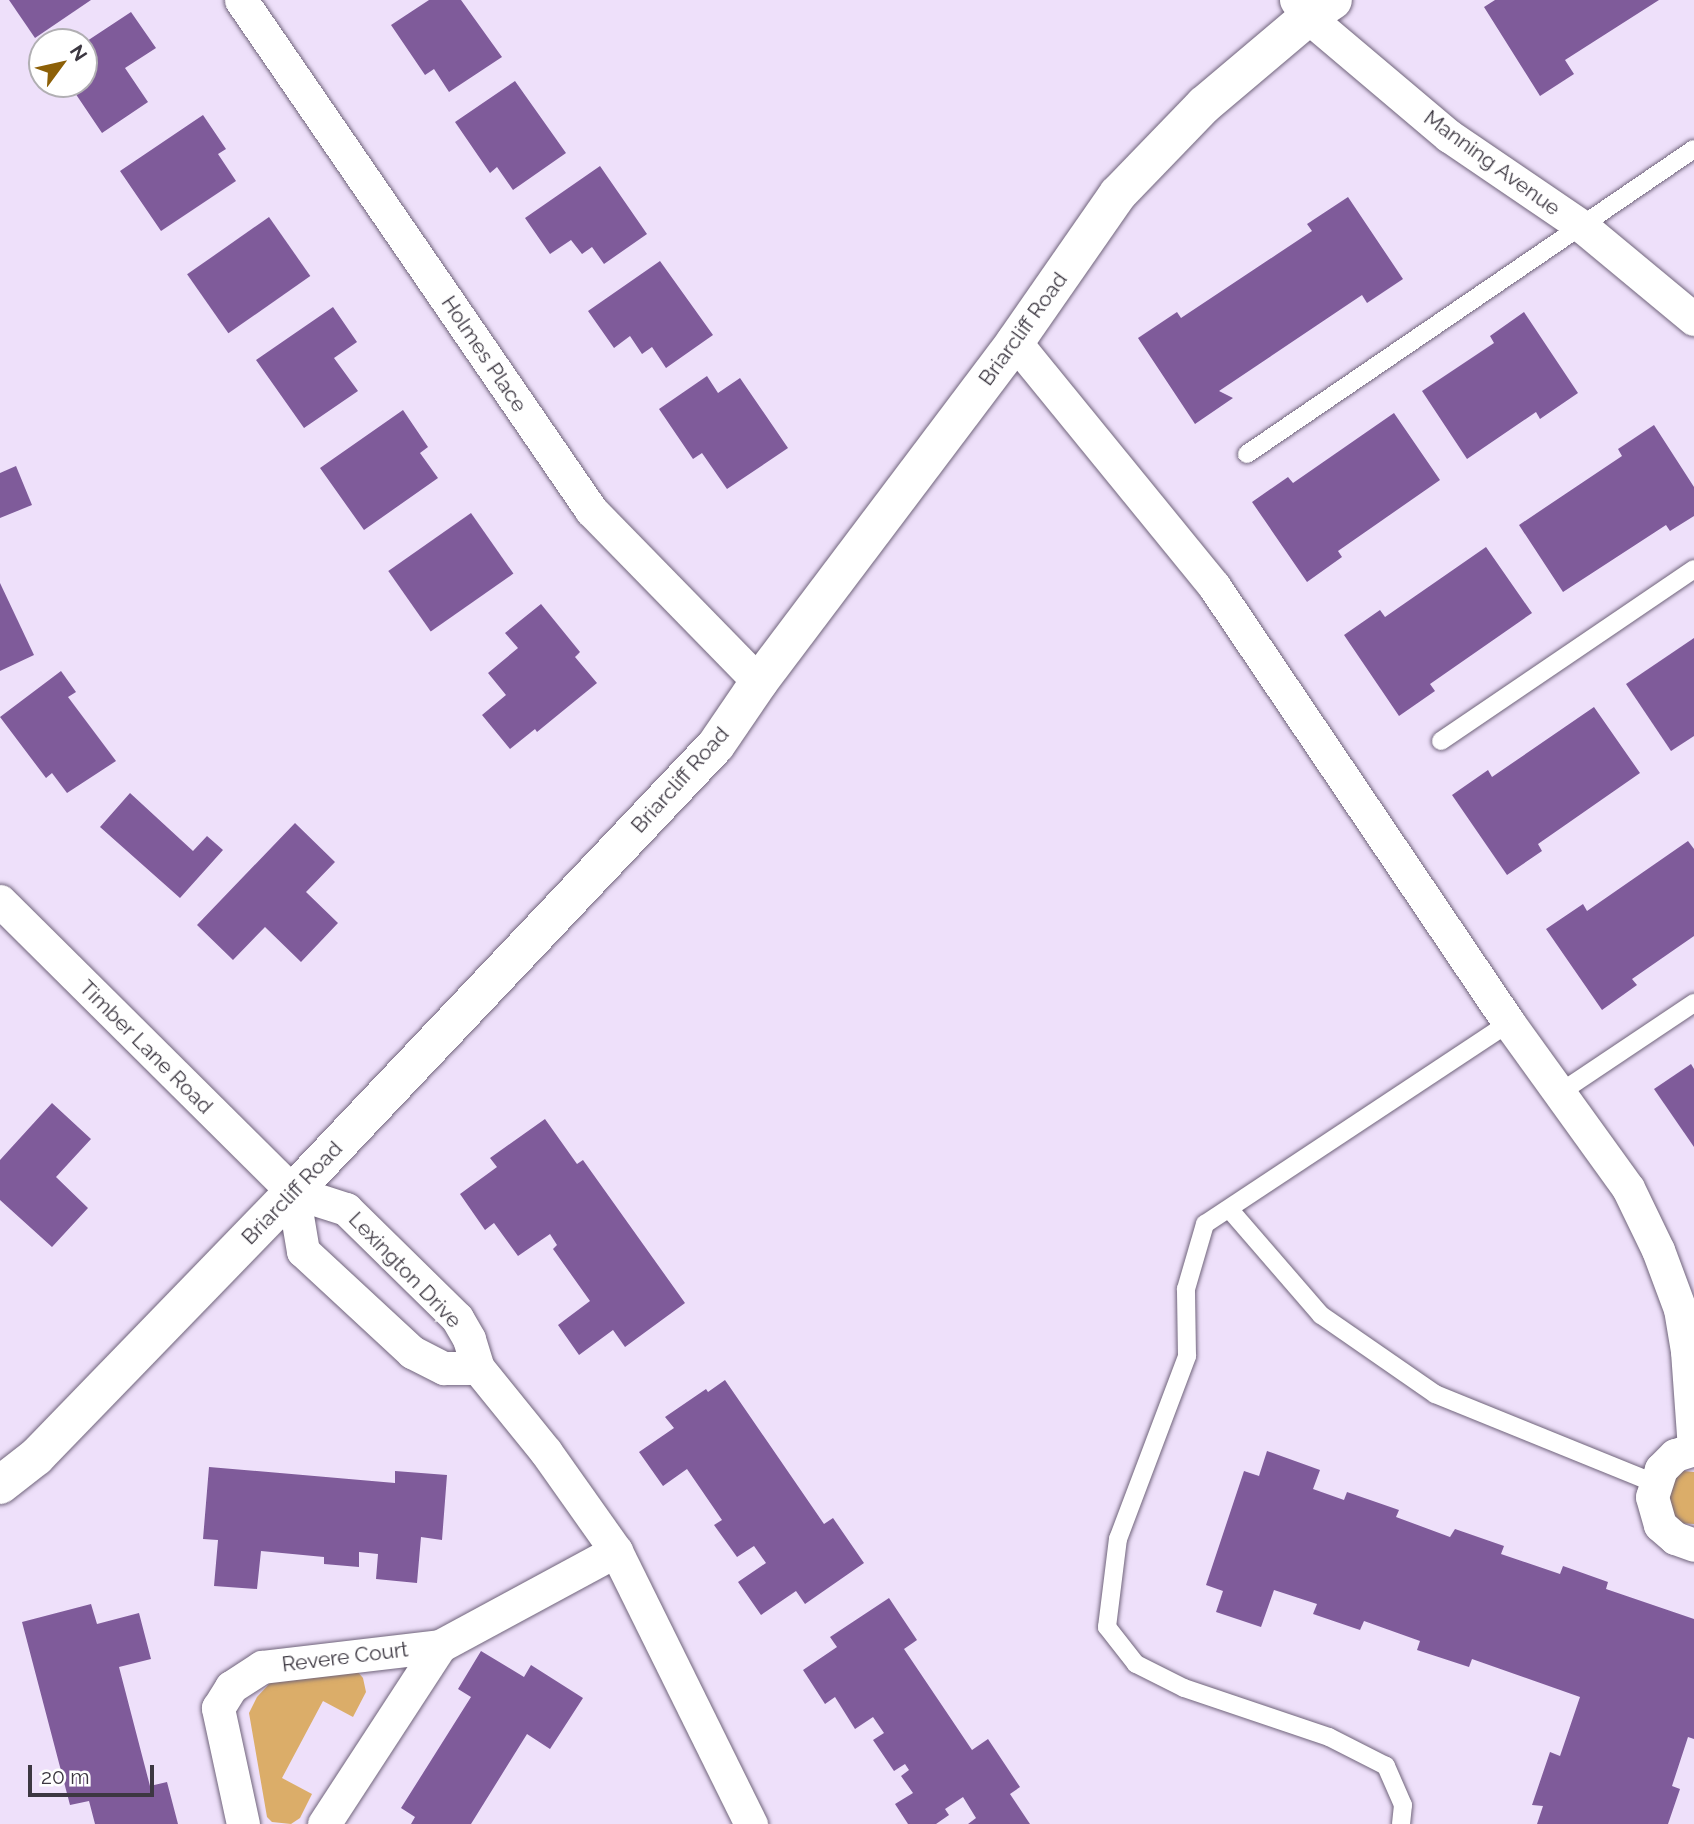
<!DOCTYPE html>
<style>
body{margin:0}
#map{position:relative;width:1694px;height:1824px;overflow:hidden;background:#eee0fa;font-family:Raleway,sans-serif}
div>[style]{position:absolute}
.green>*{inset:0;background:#dbad69}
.building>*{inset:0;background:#7f5b9a;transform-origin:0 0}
.roads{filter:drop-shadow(0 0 2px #70647b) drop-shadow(0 0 2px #70647b)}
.lane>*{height:18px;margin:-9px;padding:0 9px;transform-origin:9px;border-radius:9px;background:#fff}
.street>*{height:33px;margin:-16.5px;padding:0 16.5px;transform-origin:16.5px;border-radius:16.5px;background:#fff}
.secondary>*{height:38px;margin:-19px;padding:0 19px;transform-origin:19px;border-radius:19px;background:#fff}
span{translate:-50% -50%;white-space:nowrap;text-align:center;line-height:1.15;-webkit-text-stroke:7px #fff;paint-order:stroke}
.street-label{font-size:21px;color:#3c3741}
.north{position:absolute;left:28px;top:28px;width:70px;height:70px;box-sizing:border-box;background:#fff;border:2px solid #b1afb3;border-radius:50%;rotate:57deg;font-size:19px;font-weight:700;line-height:28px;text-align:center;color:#3c3741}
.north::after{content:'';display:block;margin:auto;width:24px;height:32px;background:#8d6007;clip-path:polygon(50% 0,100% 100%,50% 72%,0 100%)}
.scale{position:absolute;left:28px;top:1765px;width:126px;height:32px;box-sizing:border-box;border:4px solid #3c3741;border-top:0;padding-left:9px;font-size:21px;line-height:24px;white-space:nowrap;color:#3c3741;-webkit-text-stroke:5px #fff;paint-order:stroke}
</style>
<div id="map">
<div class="green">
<div style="clip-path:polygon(1683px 1471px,1694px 1472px,1694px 1524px,1677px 1523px,1663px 1486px,1674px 1473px)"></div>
<div style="clip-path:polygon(357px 1671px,363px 1678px,366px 1692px,353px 1717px,323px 1701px,282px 1778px,312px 1794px,300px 1818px,291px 1824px,272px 1822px,267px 1817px,249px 1713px,257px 1697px,270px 1683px,290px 1676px)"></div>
</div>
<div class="building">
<div style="clip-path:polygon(9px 0,91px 0,35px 38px)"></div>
<div style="clip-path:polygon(429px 0,461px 0,502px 57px,449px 92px,434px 69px,425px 75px,391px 25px)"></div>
<div style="clip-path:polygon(1495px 0,1659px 0,1565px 60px,1574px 74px,1540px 96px,1484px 7px)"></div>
<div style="clip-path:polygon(131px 12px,156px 48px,125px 68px,148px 102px,102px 133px,69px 84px,84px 84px,84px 43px)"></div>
<div style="clip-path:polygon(515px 81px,566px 153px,513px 190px,497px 167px,490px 173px,455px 122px)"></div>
<div style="clip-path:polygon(203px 115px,226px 149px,218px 154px,236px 181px,161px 231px,120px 171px)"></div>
<div style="clip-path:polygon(600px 166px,647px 234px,604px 264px,592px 247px,582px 254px,571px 240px,550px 254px,525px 218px)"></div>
<div style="clip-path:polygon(1348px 197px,1403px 279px,1367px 303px,1362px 295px,1219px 391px,1233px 398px,1195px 424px,1138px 338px,1177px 312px,1181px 318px,1312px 231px,1307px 224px)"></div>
<div style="left:269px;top:217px;width:72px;height:100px;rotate:55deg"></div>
<div style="clip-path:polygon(660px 261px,713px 335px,666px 368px,652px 347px,642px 354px,630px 336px,614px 348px,588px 311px)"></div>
<div style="clip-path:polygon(333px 307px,357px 342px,334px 358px,358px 391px,304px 428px,256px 360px)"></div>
<div style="clip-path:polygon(1524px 312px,1578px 393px,1540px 419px,1536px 412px,1467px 459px,1422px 391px,1494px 343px,1490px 336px)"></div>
<div style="clip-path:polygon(707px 376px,718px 393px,740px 378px,788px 448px,727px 489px,702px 453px,693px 459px,659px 409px)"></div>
<div style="clip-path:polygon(403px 410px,428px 447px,420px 453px,438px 478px,364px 530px,320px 468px)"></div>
<div style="clip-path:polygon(1394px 413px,1440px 480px,1338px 551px,1342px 557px,1307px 582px,1252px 502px,1288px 477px,1293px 483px)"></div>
<div style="clip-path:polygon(1654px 425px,1694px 487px,1694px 516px,1670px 531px,1666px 525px,1563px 592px,1519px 525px,1622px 456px,1618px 449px)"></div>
<div style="clip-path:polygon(16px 466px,32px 505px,0 518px,0 473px)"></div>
<div style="left:471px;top:513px;width:74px;height:101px;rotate:55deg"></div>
<div style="clip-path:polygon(1486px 547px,1532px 613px,1430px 684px,1435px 691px,1399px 716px,1344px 635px,1380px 610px,1385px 617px)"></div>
<div style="clip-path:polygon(0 583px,34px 655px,0 671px)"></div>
<div style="clip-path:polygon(541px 604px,580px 652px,575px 657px,597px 683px,537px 732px,535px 729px,510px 749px,482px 715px,506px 695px,488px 673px,518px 648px,505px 633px)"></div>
<div style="clip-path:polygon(1694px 638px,1694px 736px,1671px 751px,1626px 684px)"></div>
<div style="clip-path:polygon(61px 671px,76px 692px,68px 697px,116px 761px,67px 793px,52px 773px,46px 778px,0 717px)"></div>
<div style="clip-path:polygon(1594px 707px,1640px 773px,1538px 844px,1542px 851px,1507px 875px,1452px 795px,1488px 770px,1492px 777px)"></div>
<div style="clip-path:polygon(130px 793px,193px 851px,207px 836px,223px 850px,180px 898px,100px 827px)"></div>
<div style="clip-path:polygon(295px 823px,335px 862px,306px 892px,338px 923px,301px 962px,265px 927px,233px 960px,197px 925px)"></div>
<div style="clip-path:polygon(1688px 841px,1694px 849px,1694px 936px,1632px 979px,1637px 985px,1602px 1010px,1546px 929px,1583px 904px,1587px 911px)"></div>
<div style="clip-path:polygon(1691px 1064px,1694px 1069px,1694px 1147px,1654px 1089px)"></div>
<div style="clip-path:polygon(52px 1103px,91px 1139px,56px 1177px,88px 1208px,52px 1247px,0 1200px,0 1160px)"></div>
<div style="clip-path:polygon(545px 1119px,577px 1164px,583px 1160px,685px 1303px,625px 1347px,613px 1330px,579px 1355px,558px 1325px,590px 1301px,553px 1249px,557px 1245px,550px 1234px,518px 1256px,494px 1223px,485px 1230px,460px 1194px,497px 1167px,490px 1158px)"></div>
<div style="clip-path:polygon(725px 1380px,824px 1524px,833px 1518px,864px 1563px,805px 1604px,796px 1591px,761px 1615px,738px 1582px,766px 1563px,754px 1546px,737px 1557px,714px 1525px,722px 1520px,687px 1469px,663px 1486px,639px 1452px,674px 1428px,665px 1417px,706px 1389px,708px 1392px)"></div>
<div style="clip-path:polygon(1267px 1451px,1320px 1470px,1313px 1489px,1344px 1500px,1347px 1492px,1399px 1510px,1396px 1517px,1450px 1537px,1455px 1529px,1504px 1546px,1501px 1554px,1560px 1574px,1563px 1566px,1608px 1582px,1606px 1589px,1694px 1619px,1694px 1739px,1688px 1737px,1672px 1786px,1680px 1789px,1668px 1824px,1537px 1824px,1543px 1806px,1532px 1805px,1550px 1752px,1560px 1756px,1580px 1697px,1472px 1659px,1469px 1667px,1417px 1650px,1420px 1641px,1364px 1621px,1360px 1630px,1313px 1614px,1317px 1604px,1274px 1590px,1261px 1627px,1216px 1612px,1223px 1591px,1206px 1585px,1244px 1471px,1259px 1476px)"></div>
<div style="clip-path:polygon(209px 1467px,395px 1483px,395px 1471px,447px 1475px,442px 1540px,421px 1537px,417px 1583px,376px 1579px,378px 1554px,359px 1552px,359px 1567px,324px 1564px,324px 1557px,261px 1551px,257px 1589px,214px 1586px,218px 1540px,203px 1539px)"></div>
<div style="clip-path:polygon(889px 1598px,917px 1640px,904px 1649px,972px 1750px,988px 1739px,1020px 1787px,1010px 1794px,1030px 1824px,968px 1824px,976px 1818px,963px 1797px,945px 1809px,949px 1815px,936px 1824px,908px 1824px,895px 1804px,913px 1793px,901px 1776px,909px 1770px,905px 1764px,894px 1771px,873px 1740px,884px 1733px,873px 1717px,855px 1729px,835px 1697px,825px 1704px,803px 1670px,837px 1647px,830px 1637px)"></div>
<div style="clip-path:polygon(91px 1604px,97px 1624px,139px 1613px,151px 1659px,119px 1667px,150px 1786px,167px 1782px,178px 1824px,95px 1824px,89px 1801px,70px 1805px,22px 1622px)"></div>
<div style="clip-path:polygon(481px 1651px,524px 1677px,531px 1665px,583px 1698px,550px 1749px,527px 1734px,471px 1824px,411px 1824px,415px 1817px,401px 1808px,471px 1697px,458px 1689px)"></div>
</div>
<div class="roads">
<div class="lane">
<div style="left:1247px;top:454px;width:541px;rotate:-34.31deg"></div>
<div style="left:1441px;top:741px;width:306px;rotate:-34.2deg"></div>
<div style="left:1558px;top:1094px;width:164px;rotate:-33.8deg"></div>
<div style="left:1230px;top:1210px;width:139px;rotate:49.1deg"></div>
<div style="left:1321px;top:1315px;width:139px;rotate:34.7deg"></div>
<div style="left:1435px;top:1394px;width:236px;rotate:22.1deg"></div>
<div style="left:1401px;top:1824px;width:19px;rotate:-84deg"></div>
<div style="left:1403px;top:1805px;width:43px;rotate:-113.6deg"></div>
<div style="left:1386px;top:1766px;width:64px;rotate:-153deg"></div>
<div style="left:1329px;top:1737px;width:153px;rotate:-161.3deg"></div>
<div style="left:1184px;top:1688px;width:54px;rotate:-153.4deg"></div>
<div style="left:1136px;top:1664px;width:47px;rotate:-128.1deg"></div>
<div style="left:1107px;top:1627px;width:89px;rotate:-82.9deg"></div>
<div style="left:1118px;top:1539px;width:196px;rotate:-69.3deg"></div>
<div style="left:1187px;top:1356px;width:67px;rotate:-90.9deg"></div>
<div style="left:1186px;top:1289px;width:68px;rotate:-73.7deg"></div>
<div style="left:1205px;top:1224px;width:364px;rotate:-33.5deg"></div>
</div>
<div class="street">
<div style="left:241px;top:0;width:619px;rotate:55.54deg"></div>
<div style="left:591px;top:510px;width:240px;rotate:45.7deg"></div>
<div style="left:1296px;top:0;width:21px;rotate:55deg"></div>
<div style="left:1308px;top:17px;width:185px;rotate:40.2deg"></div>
<div style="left:1449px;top:136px;width:162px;rotate:34.2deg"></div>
<div style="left:1583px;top:227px;width:144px;rotate:39.7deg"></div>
<div style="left:1015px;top:342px;width:315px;rotate:50.8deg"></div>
<div style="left:1214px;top:586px;width:527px;rotate:55.98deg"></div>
<div style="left:1509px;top:1023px;width:203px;rotate:54.2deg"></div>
<div style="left:1628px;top:1188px;width:69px;rotate:64.2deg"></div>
<div style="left:1658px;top:1250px;width:63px;rotate:69.6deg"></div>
<div style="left:1680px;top:1309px;width:43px;rotate:80.5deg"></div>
<div style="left:1687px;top:1351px;width:98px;rotate:85.9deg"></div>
<div style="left:0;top:901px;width:413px;rotate:44.8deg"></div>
<div style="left:293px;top:1192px;width:56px;rotate:17.8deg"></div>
<div style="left:346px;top:1209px;width:156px;rotate:44.5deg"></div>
<div style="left:457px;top:1318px;width:24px;rotate:60deg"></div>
<div style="left:469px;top:1339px;width:30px;rotate:73deg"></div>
<div style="left:478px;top:1368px;width:108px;rotate:51deg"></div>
<div style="left:546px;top:1452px;width:121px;rotate:54.7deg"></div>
<div style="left:616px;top:1551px;width:305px;rotate:63.7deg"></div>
<div style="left:293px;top:1192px;width:60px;rotate:80.4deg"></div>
<div style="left:303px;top:1251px;width:149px;rotate:42.8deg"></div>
<div style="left:412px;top:1352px;width:36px;rotate:27deg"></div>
<div style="left:444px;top:1368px;width:34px"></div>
<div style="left:1694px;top:1449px;width:20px;rotate:162deg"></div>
<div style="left:1675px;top:1455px;width:20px;rotate:135deg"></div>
<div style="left:1661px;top:1469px;width:29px;rotate:108deg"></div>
<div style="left:1652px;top:1497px;width:29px;rotate:74deg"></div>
<div style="left:1660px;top:1525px;width:20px;rotate:41deg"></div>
<div style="left:1675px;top:1538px;width:20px;rotate:20deg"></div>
<div style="left:243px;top:1824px;width:119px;rotate:-102.2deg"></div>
<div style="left:218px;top:1708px;width:25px;rotate:-58deg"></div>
<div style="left:231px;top:1687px;width:37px;rotate:-33deg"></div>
<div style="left:262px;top:1667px;width:179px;rotate:-6.7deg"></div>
<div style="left:440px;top:1646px;width:200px;rotate:-28.4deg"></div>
<div style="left:324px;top:1824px;width:212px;rotate:-56.9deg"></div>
</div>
<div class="secondary">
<div style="left:0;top:1485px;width:46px;rotate:-37.9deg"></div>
<div style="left:36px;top:1457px;width:369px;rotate:-45.9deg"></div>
<div style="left:293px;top:1192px;width:615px;rotate:-46.58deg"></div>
<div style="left:716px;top:745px;width:76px;rotate:-55.7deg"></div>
<div style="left:759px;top:682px;width:426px;rotate:-53deg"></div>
<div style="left:1015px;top:342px;width:180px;rotate:-55.2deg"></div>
<div style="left:1118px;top:194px;width:124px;rotate:-46deg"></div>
<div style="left:1204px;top:105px;width:136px;rotate:-40.2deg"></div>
<div style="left:1308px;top:17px;width:30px;rotate:-34deg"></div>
</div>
</div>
<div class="street-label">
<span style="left:1492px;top:163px;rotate:36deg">Manning Avenue</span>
<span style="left:1023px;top:329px;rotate:-54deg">Briarcliff Road</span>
<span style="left:484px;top:354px;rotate:56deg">Holmes Place</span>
<span style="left:680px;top:780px;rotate:-48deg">Briarcliff Road</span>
<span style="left:146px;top:1047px;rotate:45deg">Timber Lane Road</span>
<span style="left:292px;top:1193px;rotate:-46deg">Briarcliff Road</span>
<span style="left:405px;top:1270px;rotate:46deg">Lexington Drive</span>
<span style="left:345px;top:1657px;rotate:-7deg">Revere Court</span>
</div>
<div class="north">N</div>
<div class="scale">20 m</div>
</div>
